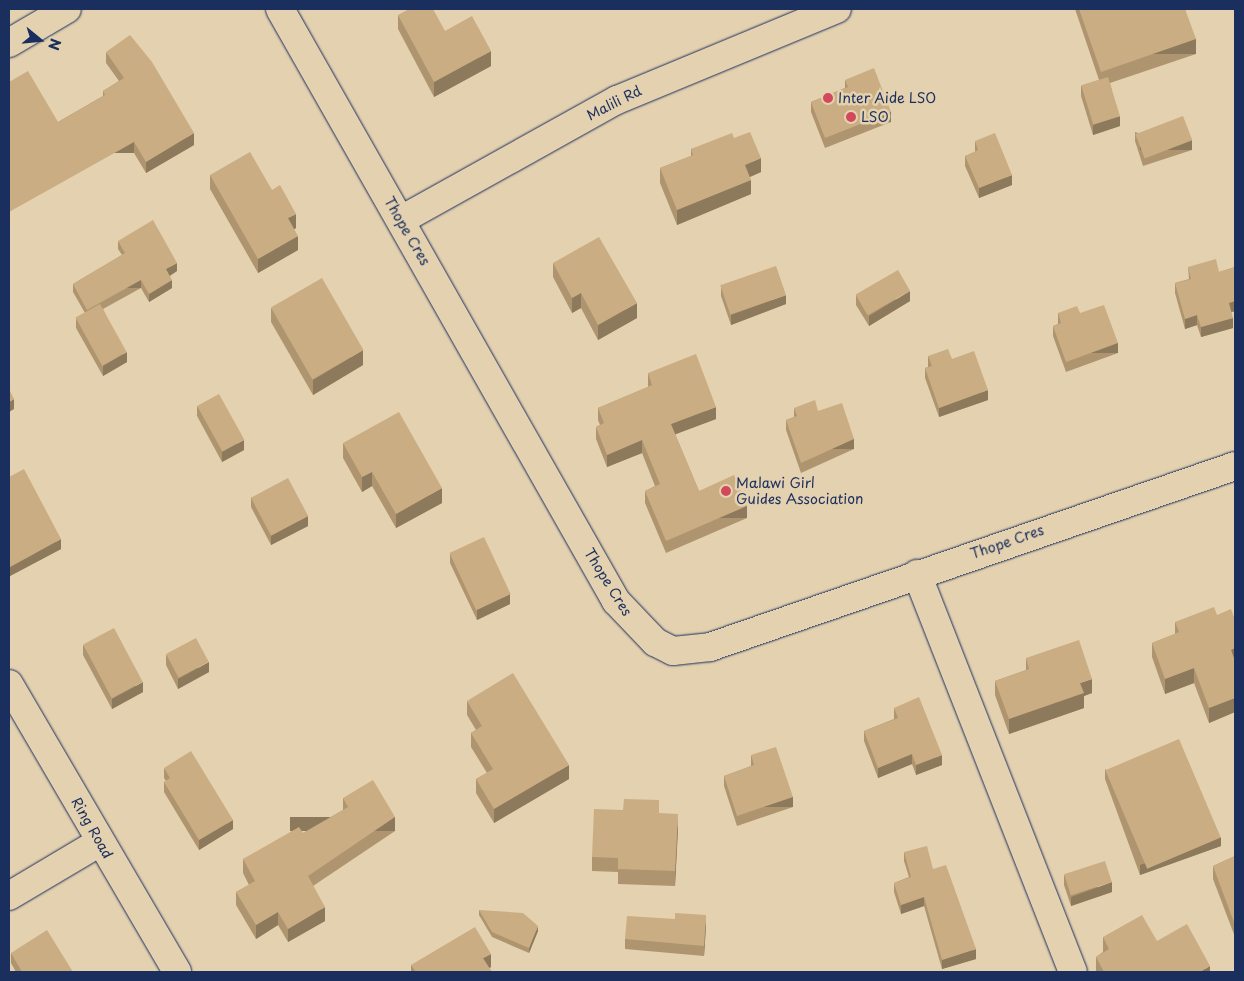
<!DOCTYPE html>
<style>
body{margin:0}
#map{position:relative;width:1244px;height:981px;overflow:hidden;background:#e4d1af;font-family:"Playpen Sans",sans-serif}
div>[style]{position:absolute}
.roads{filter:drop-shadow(0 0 1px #1b2f5e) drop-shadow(0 0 1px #1b2f5e)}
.minor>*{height:28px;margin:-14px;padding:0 14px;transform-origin:14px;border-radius:14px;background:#e4d1af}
.wall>*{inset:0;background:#ae9570}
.shaded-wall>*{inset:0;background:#8d795b;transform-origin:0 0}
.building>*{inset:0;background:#caad82;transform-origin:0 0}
.dots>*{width:14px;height:14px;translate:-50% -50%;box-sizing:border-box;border:2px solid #e4d1af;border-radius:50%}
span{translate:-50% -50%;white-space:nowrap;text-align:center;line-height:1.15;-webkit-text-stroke:5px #e4d1af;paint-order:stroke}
.poi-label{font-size:14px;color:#1b2f5e}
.left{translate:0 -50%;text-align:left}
.street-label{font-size:14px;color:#1b2f5e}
.frame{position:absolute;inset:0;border:10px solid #1b2f5e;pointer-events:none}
.north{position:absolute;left:15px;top:15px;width:50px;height:50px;-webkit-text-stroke:4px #e4d1af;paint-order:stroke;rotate:107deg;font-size:14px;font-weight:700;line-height:20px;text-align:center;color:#1b2f5e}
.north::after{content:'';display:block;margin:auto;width:18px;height:22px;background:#1b2f5e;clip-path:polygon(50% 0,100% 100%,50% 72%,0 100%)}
</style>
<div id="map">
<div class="roads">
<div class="minor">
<div style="left:280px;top:9px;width:681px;rotate:60.42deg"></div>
<div style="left:616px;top:601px;width:57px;rotate:46.4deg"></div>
<div style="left:655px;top:642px;width:20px;rotate:27deg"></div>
<div style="left:673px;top:651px;width:37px;rotate:-6deg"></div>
<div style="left:710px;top:647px;width:555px;rotate:-19.02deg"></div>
<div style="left:9px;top:43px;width:67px;rotate:-30.4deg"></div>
<div style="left:401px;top:220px;width:247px;rotate:-29.1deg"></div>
<div style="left:617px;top:100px;width:238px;rotate:-22.5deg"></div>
<div style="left:917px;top:574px;width:427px;rotate:68.6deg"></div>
<div style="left:9px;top:684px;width:333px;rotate:59.7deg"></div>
<div style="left:9px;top:896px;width:106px;rotate:-30.7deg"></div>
</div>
</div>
<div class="wall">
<div style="clip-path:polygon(1075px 9px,1185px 9px,1196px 54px,1110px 83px,1120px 126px,1093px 135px,1081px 96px,1081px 86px,1099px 80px)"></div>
<div style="clip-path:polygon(398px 15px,445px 31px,491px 66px,434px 97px,398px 29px)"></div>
<div style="clip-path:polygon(106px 52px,194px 145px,146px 173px,134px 153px,58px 122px,103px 96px,103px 91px,119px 81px,106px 63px)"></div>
<div style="clip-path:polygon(845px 80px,891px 122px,825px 148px,811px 112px,811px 102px,845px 88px)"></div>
<div style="clip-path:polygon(1135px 132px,1192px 150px,1143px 166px,1135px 141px)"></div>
<div style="clip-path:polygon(734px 138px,761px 172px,750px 177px,751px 194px,677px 225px,660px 183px,660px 168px,691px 156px,691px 149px)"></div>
<div style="clip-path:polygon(975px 141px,1012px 185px,979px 198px,965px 166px,965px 156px,975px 152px)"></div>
<div style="clip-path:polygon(210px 175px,272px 190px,296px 228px,294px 229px,298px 250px,258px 273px,210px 189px)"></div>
<div style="clip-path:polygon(118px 241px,177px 271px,170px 276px,172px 288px,149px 302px,141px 288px,103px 309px,127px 362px,103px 376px,76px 328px,76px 318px,85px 313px,73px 292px,73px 284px,122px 255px,118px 249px)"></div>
<div style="clip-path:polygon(553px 263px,637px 318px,598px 340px,581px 308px,572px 313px,553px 277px)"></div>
<div style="clip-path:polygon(1188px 267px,1219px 272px,1235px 267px,1235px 311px,1231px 312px,1233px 328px,1201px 337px,1197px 325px,1185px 329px,1175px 293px,1175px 283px,1189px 279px)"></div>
<div style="clip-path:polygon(721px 286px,786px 304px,731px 325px,721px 296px)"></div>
<div style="clip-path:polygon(856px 295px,910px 301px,869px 326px,856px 305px)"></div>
<div style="clip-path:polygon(271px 308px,363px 365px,313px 395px,271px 322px)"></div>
<div style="clip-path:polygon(1058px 313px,1080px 313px,1118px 353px,1066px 372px,1053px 336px,1053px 326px,1058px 324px)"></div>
<div style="clip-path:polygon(928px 356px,952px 359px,988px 400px,939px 417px,925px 378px,925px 368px,928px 367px)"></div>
<div style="clip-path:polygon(648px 373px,716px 419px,675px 434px,699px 491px,747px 518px,666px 553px,645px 503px,645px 491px,655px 486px,642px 453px,607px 467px,596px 439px,596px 427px,600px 425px,598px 420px,598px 408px,648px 387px)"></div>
<div style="clip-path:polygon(197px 406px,244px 450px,222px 462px,197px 416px)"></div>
<div style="clip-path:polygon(794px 408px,854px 449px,801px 473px,786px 430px,786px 420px,794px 417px)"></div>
<div style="clip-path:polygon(343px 443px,442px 503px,396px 528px,372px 486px,362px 492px,343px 458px)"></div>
<div style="clip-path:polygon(9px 477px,61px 549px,10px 576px,9px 574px)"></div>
<div style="clip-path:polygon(251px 497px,308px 526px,271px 545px,251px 507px)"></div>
<div style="clip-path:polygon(450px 553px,510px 604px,477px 620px,450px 563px)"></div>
<div style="clip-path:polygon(1217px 615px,1235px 620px,1235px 712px,1209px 723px,1194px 683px,1165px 694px,1152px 657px,1152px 643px,1175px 634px,1175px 622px)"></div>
<div style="clip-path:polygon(83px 645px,143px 692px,112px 709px,83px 655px)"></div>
<div style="clip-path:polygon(166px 655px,209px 672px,178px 689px,166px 665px)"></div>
<div style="clip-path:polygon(1026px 658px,1092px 693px,1084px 696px,1084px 708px,1009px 734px,995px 695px,995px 681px,1026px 670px)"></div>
<div style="clip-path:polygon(467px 701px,569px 779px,494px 823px,476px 793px,476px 779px,487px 773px,471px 747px,471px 733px,476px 730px,467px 715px)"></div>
<div style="clip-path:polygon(894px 708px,942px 765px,916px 775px,912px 764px,878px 778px,864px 741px,864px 731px,894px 719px)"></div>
<div style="clip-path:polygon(751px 755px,793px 807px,737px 826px,724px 786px,724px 776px,751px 766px)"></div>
<div style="clip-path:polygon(164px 768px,233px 829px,199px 850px,164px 792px,164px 782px,166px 781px,164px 778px)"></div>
<div style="clip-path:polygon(1105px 769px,1221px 846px,1140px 875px,1105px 779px)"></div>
<div style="clip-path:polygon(343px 798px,395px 831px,313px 886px,325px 921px,288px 942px,278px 925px,256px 939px,236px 905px,236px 892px,249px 885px,243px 873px,243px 859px,303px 833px,343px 810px)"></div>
<div style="clip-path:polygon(659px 813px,678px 828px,675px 886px,618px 884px,618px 872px,592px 871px,592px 857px)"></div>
<div style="clip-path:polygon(904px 852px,933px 869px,976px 959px,942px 969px,924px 906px,901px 914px,894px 892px,894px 883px,909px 877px,904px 861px)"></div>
<div style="clip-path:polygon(1235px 856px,1235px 937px,1213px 879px,1213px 866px)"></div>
<div style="clip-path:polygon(1064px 875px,1112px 892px,1071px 906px,1064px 885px)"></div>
<div style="clip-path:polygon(479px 910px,538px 931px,529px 953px,492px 937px,479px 915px)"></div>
<div style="clip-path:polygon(675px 919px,706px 925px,704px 956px,625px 949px,625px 939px)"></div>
<div style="clip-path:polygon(1103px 937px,1157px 941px,1210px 972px,1096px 972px,1096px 957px,1103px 952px)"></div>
<div style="clip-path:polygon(11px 953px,73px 972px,16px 972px,11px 963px)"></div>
<div style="clip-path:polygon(411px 965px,491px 967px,489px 968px,492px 972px,411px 972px)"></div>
</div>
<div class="shaded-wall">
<div style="left:1196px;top:39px;width:15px;height:101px;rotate:90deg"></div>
<div style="clip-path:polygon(491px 51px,491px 66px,434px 97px,434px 82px)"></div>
<div style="left:891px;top:112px;width:10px;height:71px;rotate:90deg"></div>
<div style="clip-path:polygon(1120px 116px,1120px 126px,1093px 135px,1093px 125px)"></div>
<div style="clip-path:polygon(194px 133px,194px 145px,146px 173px,146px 162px)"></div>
<div style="left:1192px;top:140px;width:10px;height:52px;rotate:90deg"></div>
<div style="left:134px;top:142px;width:11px;height:143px;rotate:90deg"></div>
<div style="clip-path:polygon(761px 158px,761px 172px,745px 179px,745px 165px)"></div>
<div style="clip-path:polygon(1012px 175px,1012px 185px,979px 198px,979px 188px)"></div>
<div style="clip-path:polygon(751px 180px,751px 194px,677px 225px,677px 210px)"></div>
<div style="clip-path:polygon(296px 214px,296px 228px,288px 233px,288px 218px)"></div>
<div style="clip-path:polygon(298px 236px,298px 250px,258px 273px,258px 259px)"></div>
<div style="clip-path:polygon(177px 263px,177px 271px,166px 278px,166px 269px)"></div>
<div style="left:141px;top:280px;width:8px;height:62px;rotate:90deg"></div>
<div style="clip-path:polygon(172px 280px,172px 288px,149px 302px,149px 294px)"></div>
<div style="clip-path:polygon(910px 291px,910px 301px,869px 326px,869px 316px)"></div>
<div style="clip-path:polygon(581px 293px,581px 308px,572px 313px,572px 298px)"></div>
<div style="clip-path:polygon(786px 295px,786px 304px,731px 325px,731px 315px)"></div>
<div style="clip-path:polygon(1235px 301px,1235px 311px,1229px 313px,1229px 303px)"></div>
<div style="clip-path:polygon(637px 303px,637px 318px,598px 340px,598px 325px)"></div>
<div style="clip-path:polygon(1197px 315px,1197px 325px,1185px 329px,1185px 319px)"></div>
<div style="clip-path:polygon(1233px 318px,1233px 328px,1201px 337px,1201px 327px)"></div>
<div style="left:1118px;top:343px;width:10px;height:55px;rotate:90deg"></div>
<div style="clip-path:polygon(363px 350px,363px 365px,313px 395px,313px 380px)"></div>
<div style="clip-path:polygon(127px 352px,127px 362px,103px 376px,103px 366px)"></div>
<div style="clip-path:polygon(988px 390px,988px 400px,939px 417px,939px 408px)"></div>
<div style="clip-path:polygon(14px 399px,14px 409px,9px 412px,9px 402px)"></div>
<div style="clip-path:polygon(716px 407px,716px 419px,671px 436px,671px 424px)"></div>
<div style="left:854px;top:439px;width:10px;height:58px;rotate:90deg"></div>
<div style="clip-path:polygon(244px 440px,244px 450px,222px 462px,222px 452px)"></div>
<div style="clip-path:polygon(642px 440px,642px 453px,607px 467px,607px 455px)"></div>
<div style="clip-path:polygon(372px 472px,372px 486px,362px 492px,362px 477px)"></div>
<div style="clip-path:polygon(442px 488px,442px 503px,396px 528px,396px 514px)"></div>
<div style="left:747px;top:506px;width:12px;height:88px;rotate:90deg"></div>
<div style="clip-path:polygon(308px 516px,308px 526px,271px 545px,271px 535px)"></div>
<div style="clip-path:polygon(61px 539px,61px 549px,10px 576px,10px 567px)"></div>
<div style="clip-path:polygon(510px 594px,510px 604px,477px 620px,477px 610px)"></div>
<div style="clip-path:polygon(1235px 648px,1235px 663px,1231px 650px)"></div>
<div style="clip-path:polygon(209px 662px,209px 672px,178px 689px,178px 679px)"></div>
<div style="clip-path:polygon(1194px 668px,1194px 683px,1165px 694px,1165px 679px)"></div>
<div style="clip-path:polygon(1092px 679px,1092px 693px,1084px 696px,1084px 708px,1009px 734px,1009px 719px,1080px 683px)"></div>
<div style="clip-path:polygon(143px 682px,143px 692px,112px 709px,112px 699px)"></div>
<div style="clip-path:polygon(1235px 698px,1235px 712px,1209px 723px,1209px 708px)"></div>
<div style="clip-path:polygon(912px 754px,912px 764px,878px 778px,878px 768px)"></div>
<div style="clip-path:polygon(942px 755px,942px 765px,916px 775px,916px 765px)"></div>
<div style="clip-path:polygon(569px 765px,569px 779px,494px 823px,494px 809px)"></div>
<div style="left:793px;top:797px;width:10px;height:59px;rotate:90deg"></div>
<div style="clip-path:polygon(678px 814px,678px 828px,675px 886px,675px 871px)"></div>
<div style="left:395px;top:817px;width:14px;height:105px;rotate:90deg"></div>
<div style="clip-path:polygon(233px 820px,233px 829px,199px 850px,199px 840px)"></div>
<div style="clip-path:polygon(1221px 837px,1221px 846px,1140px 875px,1140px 865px)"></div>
<div style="clip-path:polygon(1112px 882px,1112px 892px,1071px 906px,1071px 897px)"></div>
<div style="clip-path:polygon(924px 897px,924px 906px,901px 914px,901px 905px)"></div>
<div style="clip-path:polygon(325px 907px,325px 921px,288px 942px,288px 929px)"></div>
<div style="clip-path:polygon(278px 912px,278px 925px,256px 939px,256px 925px)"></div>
<div style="clip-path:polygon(706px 915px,706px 925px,704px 956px,704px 946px)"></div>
<div style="clip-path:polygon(538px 926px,538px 931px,529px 953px,529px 948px)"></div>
<div style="clip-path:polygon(976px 949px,976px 959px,942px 969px,942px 960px)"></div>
<div style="clip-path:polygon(491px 954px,491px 967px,483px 972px,483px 958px)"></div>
<div style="clip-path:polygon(1210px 966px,1210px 972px,1200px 972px)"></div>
</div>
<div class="building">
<div style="clip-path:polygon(409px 9px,433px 9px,445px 31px,472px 16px,491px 51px,434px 82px,398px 15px)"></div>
<div style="clip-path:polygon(1079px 9px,1185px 9px,1196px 39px,1101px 72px)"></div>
<div style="clip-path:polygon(130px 35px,152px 62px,194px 133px,146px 162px,134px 142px,9px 212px,9px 82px,28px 71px,58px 122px,105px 95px,103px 91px,124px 78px,106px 52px)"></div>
<div style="clip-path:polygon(874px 68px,891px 112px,825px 138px,811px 102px,848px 87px,845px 80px)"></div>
<div style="left:1108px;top:77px;width:41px;height:28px;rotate:73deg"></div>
<div style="left:1183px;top:116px;width:26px;height:51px;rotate:69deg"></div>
<div style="clip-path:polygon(750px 132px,761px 158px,745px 165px,751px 180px,677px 210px,660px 168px,693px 155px,691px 149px,732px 133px,734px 138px)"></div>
<div style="clip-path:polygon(995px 133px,1012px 175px,979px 188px,965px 156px,978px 150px,975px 141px)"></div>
<div style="clip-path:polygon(250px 152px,272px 190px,280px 185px,296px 214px,288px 218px,298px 236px,258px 259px,210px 175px)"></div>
<div style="clip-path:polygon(153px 220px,177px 263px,166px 269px,172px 280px,149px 294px,141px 280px,87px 310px,73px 284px,125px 253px,118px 241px)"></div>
<div style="clip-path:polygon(599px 237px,637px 303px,598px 325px,581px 293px,572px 298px,553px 263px)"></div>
<div style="clip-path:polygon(1216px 259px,1219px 272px,1235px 267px,1235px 301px,1229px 303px,1233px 318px,1201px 327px,1197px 315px,1185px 319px,1175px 283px,1191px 279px,1188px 267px)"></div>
<div style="left:776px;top:266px;width:31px;height:59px;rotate:71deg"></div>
<div style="left:898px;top:270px;width:24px;height:49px;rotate:60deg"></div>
<div style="left:322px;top:278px;width:83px;height:59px;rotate:60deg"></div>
<div style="left:100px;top:304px;width:55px;height:28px;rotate:61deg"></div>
<div style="clip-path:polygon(1104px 305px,1118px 343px,1066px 362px,1053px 326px,1061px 323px,1058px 313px,1077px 306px,1080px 313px)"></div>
<div style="clip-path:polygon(948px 349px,952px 359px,974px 351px,988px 390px,939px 408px,925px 368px,932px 366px,928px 356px)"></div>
<div style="clip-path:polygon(696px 354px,716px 407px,671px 424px,699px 491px,734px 475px,747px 506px,666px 541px,645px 491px,660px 484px,642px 440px,607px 455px,596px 427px,604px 423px,598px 408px,652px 385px,648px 373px)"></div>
<div style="clip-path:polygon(9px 389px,14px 399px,9px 402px)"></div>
<div style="left:219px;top:394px;width:52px;height:25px;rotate:61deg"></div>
<div style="clip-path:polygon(815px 400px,818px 411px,842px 403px,854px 439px,801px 463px,786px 420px,797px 416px,794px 408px)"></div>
<div style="clip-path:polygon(399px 412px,442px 488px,396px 514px,372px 472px,362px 477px,343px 443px)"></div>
<div style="clip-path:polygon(24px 469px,61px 539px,10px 567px,9px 564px,9px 477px)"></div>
<div style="left:288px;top:478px;width:43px;height:42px;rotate:62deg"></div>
<div style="left:484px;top:537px;width:63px;height:38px;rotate:65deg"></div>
<div style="clip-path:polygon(1214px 607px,1217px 615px,1231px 609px,1235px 620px,1235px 648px,1231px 650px,1235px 661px,1235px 698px,1209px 708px,1194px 668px,1165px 679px,1152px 643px,1179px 632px,1175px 622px)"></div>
<div style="left:114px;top:628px;width:61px;height:35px;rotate:62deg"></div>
<div style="left:196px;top:638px;width:27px;height:34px;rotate:62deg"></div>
<div style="clip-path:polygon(1079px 640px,1092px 679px,1080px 683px,1084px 693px,1009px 719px,995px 681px,1029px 669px,1026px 658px)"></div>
<div style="clip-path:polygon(513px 673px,569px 765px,494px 809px,476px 779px,493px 769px,471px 733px,482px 726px,467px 701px)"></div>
<div style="clip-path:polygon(919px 697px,942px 755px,916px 765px,912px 754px,878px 768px,864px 731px,898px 718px,894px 708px)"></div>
<div style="left:1179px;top:739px;width:107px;height:80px;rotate:67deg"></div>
<div style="clip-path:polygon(776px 747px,793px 797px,737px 816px,724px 776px,754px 765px,751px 755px)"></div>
<div style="clip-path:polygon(191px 751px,233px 820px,199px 840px,164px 782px,170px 778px,164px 768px)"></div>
<div style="clip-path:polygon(373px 780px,395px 817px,308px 876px,325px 907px,288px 929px,278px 912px,256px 925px,236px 892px,255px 881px,243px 859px,299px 827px,303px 833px,348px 807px,343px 798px)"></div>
<div style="clip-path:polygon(624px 799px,659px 800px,659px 813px,678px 814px,675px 871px,618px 869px,618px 858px,592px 857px,594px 809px,623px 810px)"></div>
<div style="clip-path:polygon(927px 846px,933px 869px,946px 865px,976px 949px,942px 960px,924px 897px,901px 905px,894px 883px,911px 877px,904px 852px)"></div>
<div style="clip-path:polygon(1235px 856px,1235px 925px,1213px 866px)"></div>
<div style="left:1105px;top:861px;width:22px;height:43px;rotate:72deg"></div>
<div style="clip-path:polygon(479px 910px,523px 913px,538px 926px,529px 948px,492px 932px)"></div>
<div style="clip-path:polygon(675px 913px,706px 915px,704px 946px,625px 939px,627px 916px,675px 919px)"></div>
<div style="clip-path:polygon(1142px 915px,1157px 941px,1187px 924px,1210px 966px,1200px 972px,1104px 972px,1096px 957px,1109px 949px,1103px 937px)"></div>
<div style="clip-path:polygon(475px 927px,491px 954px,483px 958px,492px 972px,416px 972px,411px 965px)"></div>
<div style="clip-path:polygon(47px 930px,73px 972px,22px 972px,11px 953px)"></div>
</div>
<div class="dots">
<div style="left:828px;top:98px;background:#d1495b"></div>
<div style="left:851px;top:117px;background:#d1495b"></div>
<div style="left:726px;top:491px;background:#d1495b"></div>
</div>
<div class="poi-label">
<span class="left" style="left:838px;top:98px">Inter Aide LSO</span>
<span class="left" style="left:861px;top:117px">LSO</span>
<span class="left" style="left:736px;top:491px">Malawi Girl<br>Guides Association</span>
</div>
<div class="street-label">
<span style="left:614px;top:103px;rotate:-27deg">Malili Rd</span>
<span style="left:407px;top:231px;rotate:60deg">Thope Cres</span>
<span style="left:1007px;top:542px;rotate:-19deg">Thope Cres</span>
<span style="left:608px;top:582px;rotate:58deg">Thope Cres</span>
<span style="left:92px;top:828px;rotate:60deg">Ring Road</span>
</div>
<div class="frame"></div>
<div class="north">N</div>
</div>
